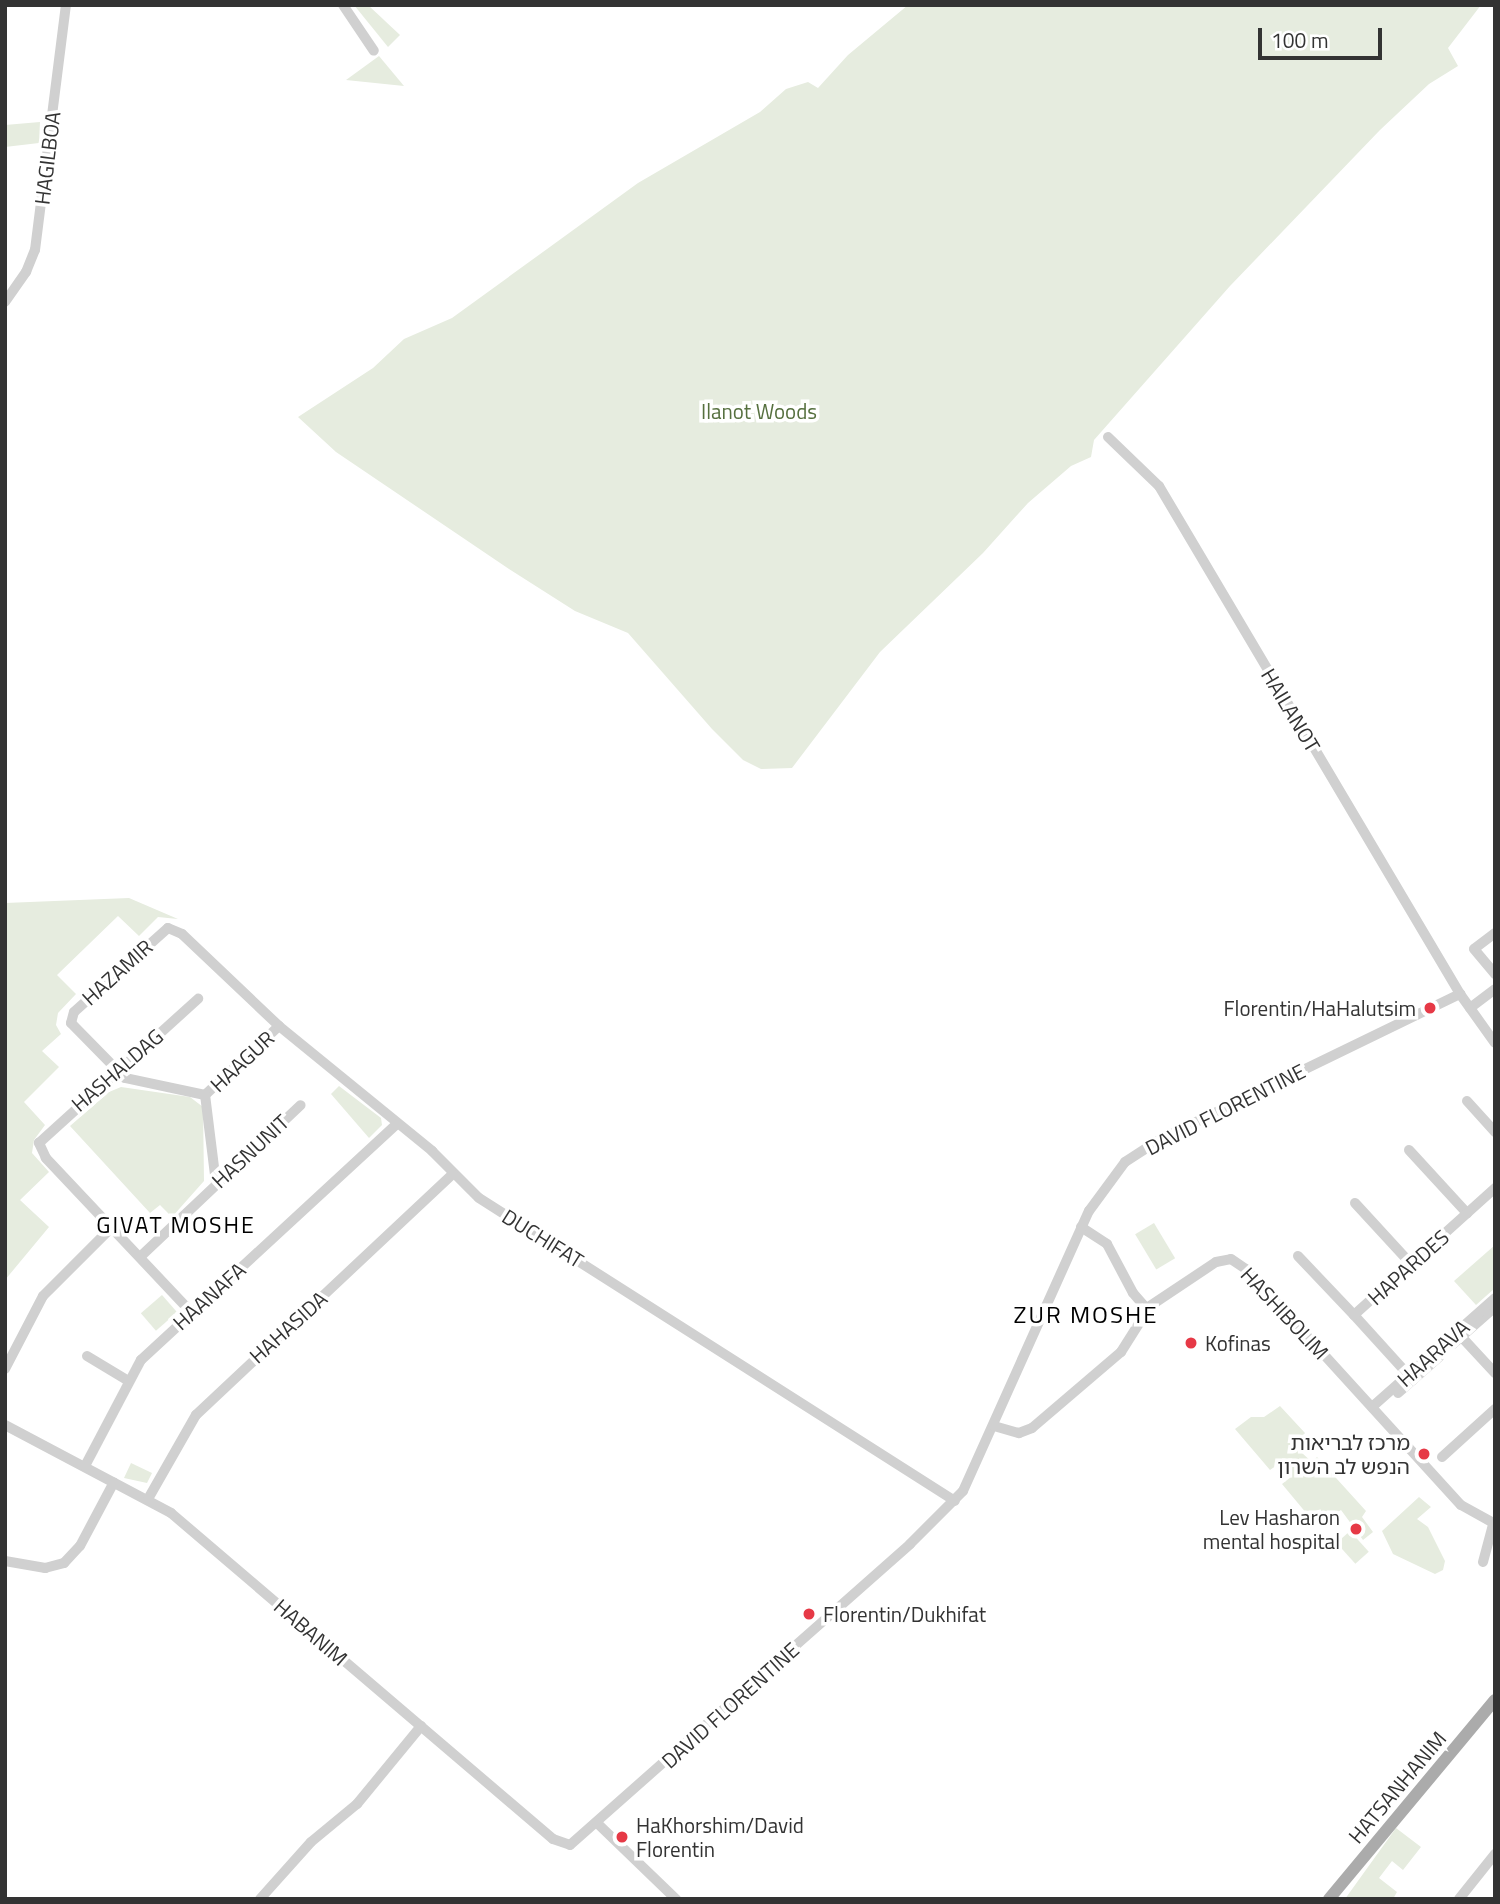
<!DOCTYPE html>
<meta charset="utf-8">
<style>
body{margin:0}
#map{position:relative;width:1500px;height:1904px;overflow:hidden;background:#fff;font-family:"Titillium Web","Noto Sans Hebrew",sans-serif}
div>[style]{position:absolute}
.green>*{inset:0;background:#e6ecdf;transform-origin:0 0}
.minor>*{height:10px;margin:-5px;padding:0 5px;transform-origin:5px;border-radius:5px;background:#d0d0d0}
.major>*{height:12px;margin:-6px;padding:0 6px;transform-origin:6px;border-radius:6px;background:#ababab}
.dots>*{width:19px;height:19px;translate:-50% -50%;box-sizing:border-box;border:4px solid #fff;border-radius:50%}
span{translate:-50% -50%;white-space:nowrap;text-align:center;line-height:1.15;-webkit-text-stroke:7px #fff;paint-order:stroke}
.street-label{font-size:21px;color:#333}
.park-label{font-size:21px;color:#56703f}
.poi-label{font-size:21px;color:#333}
.right{translate:-100% -50%;text-align:right}
.left{translate:0 -50%;text-align:left}
.neighbourhood-label{font-size:23px;color:#000;letter-spacing:2px}
.quarter-label{font-size:24px;color:#000;letter-spacing:2px}
.frame{position:absolute;inset:0;border:7px solid #333;pointer-events:none}
.scale{position:absolute;left:1258px;top:28px;width:124px;height:32px;box-sizing:border-box;border:4px solid #333;border-top:0;padding-left:9px;font-size:21px;line-height:24px;white-space:nowrap;color:#333;-webkit-text-stroke:5px #fff;paint-order:stroke}
</style>
<div id="map">
<div class="green">
<div style="clip-path:polygon(354px 5px,368px 5px,400px 35px,388px 47px)"></div>
<div style="clip-path:polygon(908px 5px,1481px 5px,1448px 48px,1458px 66px,1429px 84px,1380px 130px,1230px 286px,1094px 440px,1091px 457px,1071px 466px,1028px 503px,983px 553px,880px 652px,792px 768px,761px 769px,743px 760px,712px 729px,628px 633px,575px 611px,509px 569px,336px 452px,298px 417px,373px 368px,404px 339px,452px 318px,638px 183px,760px 112px,786px 89px,808px 82px,818px 88px,848px 55px)"></div>
<div style="clip-path:polygon(379px 56px,404px 86px,346px 80px)"></div>
<div style="clip-path:polygon(40px 122px,39px 143px,5px 147px,5px 125px)"></div>
<div style="clip-path:polygon(129px 898px,178px 919px,158px 917px,139px 936px,118px 916px,57px 975px,76px 994px,58px 1013px,56px 1025px,61px 1034px,42px 1051px,59px 1067px,24px 1102px,45px 1125px,34px 1140px,32px 1153px,49px 1172px,20px 1200px,49px 1227px,5px 1280px,5px 903px)"></div>
<div style="clip-path:polygon(339px 1086px,381px 1118px,382px 1125px,369px 1138px,331px 1094px)"></div>
<div style="clip-path:polygon(121px 1087px,190px 1097px,203px 1107px,204px 1181px,172px 1217px,160px 1205px,150px 1213px,70px 1126px,109px 1092px)"></div>
<div style="left:1154px;top:1223px;width:41px;height:22px;rotate:59deg"></div>
<div style="clip-path:polygon(1495px 1245px,1495px 1288px,1476px 1305px,1454px 1281px)"></div>
<div style="left:162px;top:1295px;width:23px;height:28px;rotate:49deg"></div>
<div style="clip-path:polygon(1280px 1406px,1305px 1433px,1297px 1444px,1302px 1453px,1312px 1462px,1317px 1457px,1366px 1511px,1362px 1517px,1373px 1532px,1363px 1540px,1341px 1510px,1317px 1526px,1282px 1484px,1291px 1477px,1280px 1463px,1270px 1470px,1235px 1429px,1251px 1417px,1264px 1417px)"></div>
<div style="clip-path:polygon(131px 1463px,152px 1473px,147px 1483px,124px 1478px)"></div>
<div style="clip-path:polygon(1419px 1497px,1431px 1507px,1417px 1519px,1428px 1527px,1445px 1561px,1443px 1570px,1435px 1574px,1393px 1554px,1382px 1531px)"></div>
<div style="left:1350px;top:1531px;width:28px;height:18px;rotate:48deg"></div>
<div style="clip-path:polygon(1396px 1828px,1421px 1847px,1403px 1870px,1392px 1861px,1379px 1878px,1397px 1892px,1393px 1899px,1345px 1899px)"></div>
</div>
<div class="minor">
<div style="left:343px;top:5px;width:55px;rotate:56deg"></div>
<div style="left:5px;top:302px;width:37px;rotate:-55deg"></div>
<div style="left:26px;top:272px;width:24px;rotate:-68deg"></div>
<div style="left:35px;top:250px;width:247px;rotate:-82.8deg"></div>
<div style="left:1108px;top:437px;width:71px;rotate:43.9deg"></div>
<div style="left:1159px;top:486px;width:590px;rotate:59.35deg"></div>
<div style="left:1460px;top:994px;width:60px;rotate:54.5deg"></div>
<div style="left:1495px;top:933px;width:26px;rotate:143deg"></div>
<div style="left:1474px;top:949px;width:33px;rotate:50deg"></div>
<div style="left:1470px;top:1008px;width:31px;rotate:-37deg"></div>
<div style="left:205px;top:1095px;width:101px;rotate:-43deg"></div>
<div style="left:1467px;top:1101px;width:42px;rotate:47.9deg"></div>
<div style="left:1409px;top:1150px;width:86px;rotate:47.4deg"></div>
<div style="left:216px;top:1183px;width:89px;rotate:-97.1deg"></div>
<div style="left:205px;top:1095px;width:82px;rotate:-168deg"></div>
<div style="left:125px;top:1078px;width:77px;rotate:-134.5deg"></div>
<div style="left:71px;top:1023px;width:11px;rotate:-75deg"></div>
<div style="left:74px;top:1012px;width:126px;rotate:-41.8deg"></div>
<div style="left:168px;top:928px;width:15px;rotate:23deg"></div>
<div style="left:182px;top:934px;width:134px;rotate:43.5deg"></div>
<div style="left:279px;top:1026px;width:198px;rotate:39.2deg"></div>
<div style="left:432px;top:1151px;width:66px;rotate:45deg"></div>
<div style="left:479px;top:1198px;width:564px;rotate:32.48deg"></div>
<div style="left:1355px;top:1203px;width:83px;rotate:47.4deg"></div>
<div style="left:1081px;top:1227px;width:31px;rotate:33deg"></div>
<div style="left:1107px;top:1244px;width:55px;rotate:62deg"></div>
<div style="left:1133px;top:1293px;width:21px;rotate:49deg"></div>
<div style="left:1298px;top:1256px;width:81px;rotate:46.5deg"></div>
<div style="left:140px;top:1257px;width:221px;rotate:-43.4deg"></div>
<div style="left:191px;top:1312px;width:212px;rotate:-133.3deg"></div>
<div style="left:46px;top:1158px;width:17px;rotate:-115deg"></div>
<div style="left:39px;top:1143px;width:215px;rotate:-42.2deg"></div>
<div style="left:1457px;top:1332px;width:56px;rotate:47.2deg"></div>
<div style="left:1453px;top:1344px;width:56px;rotate:-41.4deg"></div>
<div style="left:87px;top:1356px;width:47px;rotate:31deg"></div>
<div style="left:5px;top:1369px;width:82px;rotate:-62.5deg"></div>
<div style="left:43px;top:1296px;width:96px;rotate:-45deg"></div>
<div style="left:1413px;top:1380px;width:88px;rotate:-132.2deg"></div>
<div style="left:1354px;top:1315px;width:190px;rotate:-42deg"></div>
<div style="left:1398px;top:1393px;width:55px;rotate:-41.3deg"></div>
<div style="left:1372px;top:1407px;width:164px;rotate:-41.5deg"></div>
<div style="left:5px;top:1425px;width:188px;rotate:27.9deg"></div>
<div style="left:171px;top:1513px;width:502px;rotate:40.48deg"></div>
<div style="left:553px;top:1839px;width:18px;rotate:19deg"></div>
<div style="left:570px;top:1845px;width:454px;rotate:-41.5deg"></div>
<div style="left:910px;top:1544px;width:75px;rotate:-45deg"></div>
<div style="left:963px;top:1491px;width:307px;rotate:-65.8deg"></div>
<div style="left:1089px;top:1211px;width:61px;rotate:-53.7deg"></div>
<div style="left:1125px;top:1162px;width:40px;rotate:-32.9deg"></div>
<div style="left:1159px;top:1140px;width:335px;rotate:-25.9deg"></div>
<div style="left:994px;top:1426px;width:26px;rotate:16deg"></div>
<div style="left:1019px;top:1433px;width:14px;rotate:-21deg"></div>
<div style="left:1032px;top:1428px;width:117px;rotate:-40.5deg"></div>
<div style="left:1121px;top:1352px;width:54px;rotate:-57.8deg"></div>
<div style="left:1150px;top:1306px;width:79px;rotate:-33.7deg"></div>
<div style="left:1216px;top:1262px;width:15px;rotate:-11deg"></div>
<div style="left:1231px;top:1259px;width:18px;rotate:34deg"></div>
<div style="left:1246px;top:1269px;width:319px;rotate:47.7deg"></div>
<div style="left:1461px;top:1505px;width:39px;rotate:29deg"></div>
<div style="left:1442px;top:1457px;width:72px;rotate:-42.2deg"></div>
<div style="left:85px;top:1466px;width:120px;rotate:-62.2deg"></div>
<div style="left:141px;top:1360px;width:348px;rotate:-42.7deg"></div>
<div style="left:148px;top:1499px;width:97px;rotate:-60.3deg"></div>
<div style="left:196px;top:1415px;width:352px;rotate:-43.2deg"></div>
<div style="left:5px;top:1561px;width:41px;rotate:9.9deg"></div>
<div style="left:45px;top:1568px;width:20px;rotate:-15deg"></div>
<div style="left:64px;top:1563px;width:23px;rotate:-47deg"></div>
<div style="left:80px;top:1546px;width:72px;rotate:-62deg"></div>
<div style="left:1483px;top:1562px;width:39px;rotate:-75deg"></div>
<div style="left:597px;top:1823px;width:110px;rotate:43.9deg"></div>
<div style="left:260px;top:1899px;width:76px;rotate:-48.2deg"></div>
<div style="left:311px;top:1842px;width:60px;rotate:-39.6deg"></div>
<div style="left:357px;top:1804px;width:101px;rotate:-50.6deg"></div>
<div style="left:1459px;top:1899px;width:58px;rotate:-51.3deg"></div>
</div>
<div class="major">
<div style="left:1329px;top:1899px;width:259px;rotate:-50.2deg"></div>
</div>
<div class="dots">
<div style="left:1430px;top:1008px;background:#e63946"></div>
<div style="left:1191px;top:1343px;background:#e63946"></div>
<div style="left:1424px;top:1454px;background:#e63946"></div>
<div style="left:1356px;top:1529px;background:#e63946"></div>
<div style="left:809px;top:1614px;background:#e63946"></div>
<div style="left:622px;top:1837px;background:#e63946"></div>
</div>
<div class="street-label">
<span style="left:47px;top:158px;rotate:-83deg">HAGILBOA</span>
<span style="left:1291px;top:710px;rotate:59deg">HAILANOT</span>
<span style="left:117px;top:972px;rotate:-42deg">HAZAMIR</span>
<span style="left:242px;top:1061px;rotate:-43deg">HAAGUR</span>
<span style="left:117px;top:1070px;rotate:-41deg">HASHALDAG</span>
<span style="left:1225px;top:1109px;rotate:-27deg">DAVID FLORENTINE</span>
<span style="left:250px;top:1151px;rotate:-43deg">HASNUNIT</span>
<span style="left:543px;top:1238px;rotate:32deg">DUCHIFAT</span>
<span style="left:1408px;top:1267px;rotate:-42deg">HAPARDES</span>
<span style="left:209px;top:1296px;rotate:-42deg">HAANAFA</span>
<span style="left:1285px;top:1313px;rotate:47deg">HASHIBOLIM</span>
<span style="left:288px;top:1327px;rotate:-42deg">HAHASIDA</span>
<span style="left:1433px;top:1353px;rotate:-42deg">HAARAVA</span>
<span style="left:311px;top:1632px;rotate:41deg">HABANIM</span>
<span style="left:730px;top:1705px;rotate:-42deg">DAVID FLORENTINE</span>
<span style="left:1397px;top:1787px;rotate:-50deg">HATSANHANIM</span>
</div>
<div class="park-label">
<span style="left:759px;top:411px">Ilanot Woods</span>
</div>
<div class="poi-label">
<span class="right" style="left:1416px;top:1008px">Florentin/HaHalutsim</span>
<span class="left" style="left:1205px;top:1343px">Kofinas</span>
<span class="right" style="left:1410px;top:1454px">מרכז לבריאות<br>הנפש לב השרון</span>
<span class="right" style="left:1340px;top:1529px">Lev Hasharon<br>mental hospital</span>
<span class="left" style="left:823px;top:1614px">Florentin/Dukhifat</span>
<span class="left" style="left:636px;top:1837px">HaKhorshim/David<br>Florentin</span>
</div>
<div class="neighbourhood-label">
<span style="left:176px;top:1225px">GIVAT MOSHE</span>
</div>
<div class="quarter-label">
<span style="left:1086px;top:1315px">ZUR MOSHE</span>
</div>
<div class="frame"></div>
<div class="scale">100 m</div>
</div>
